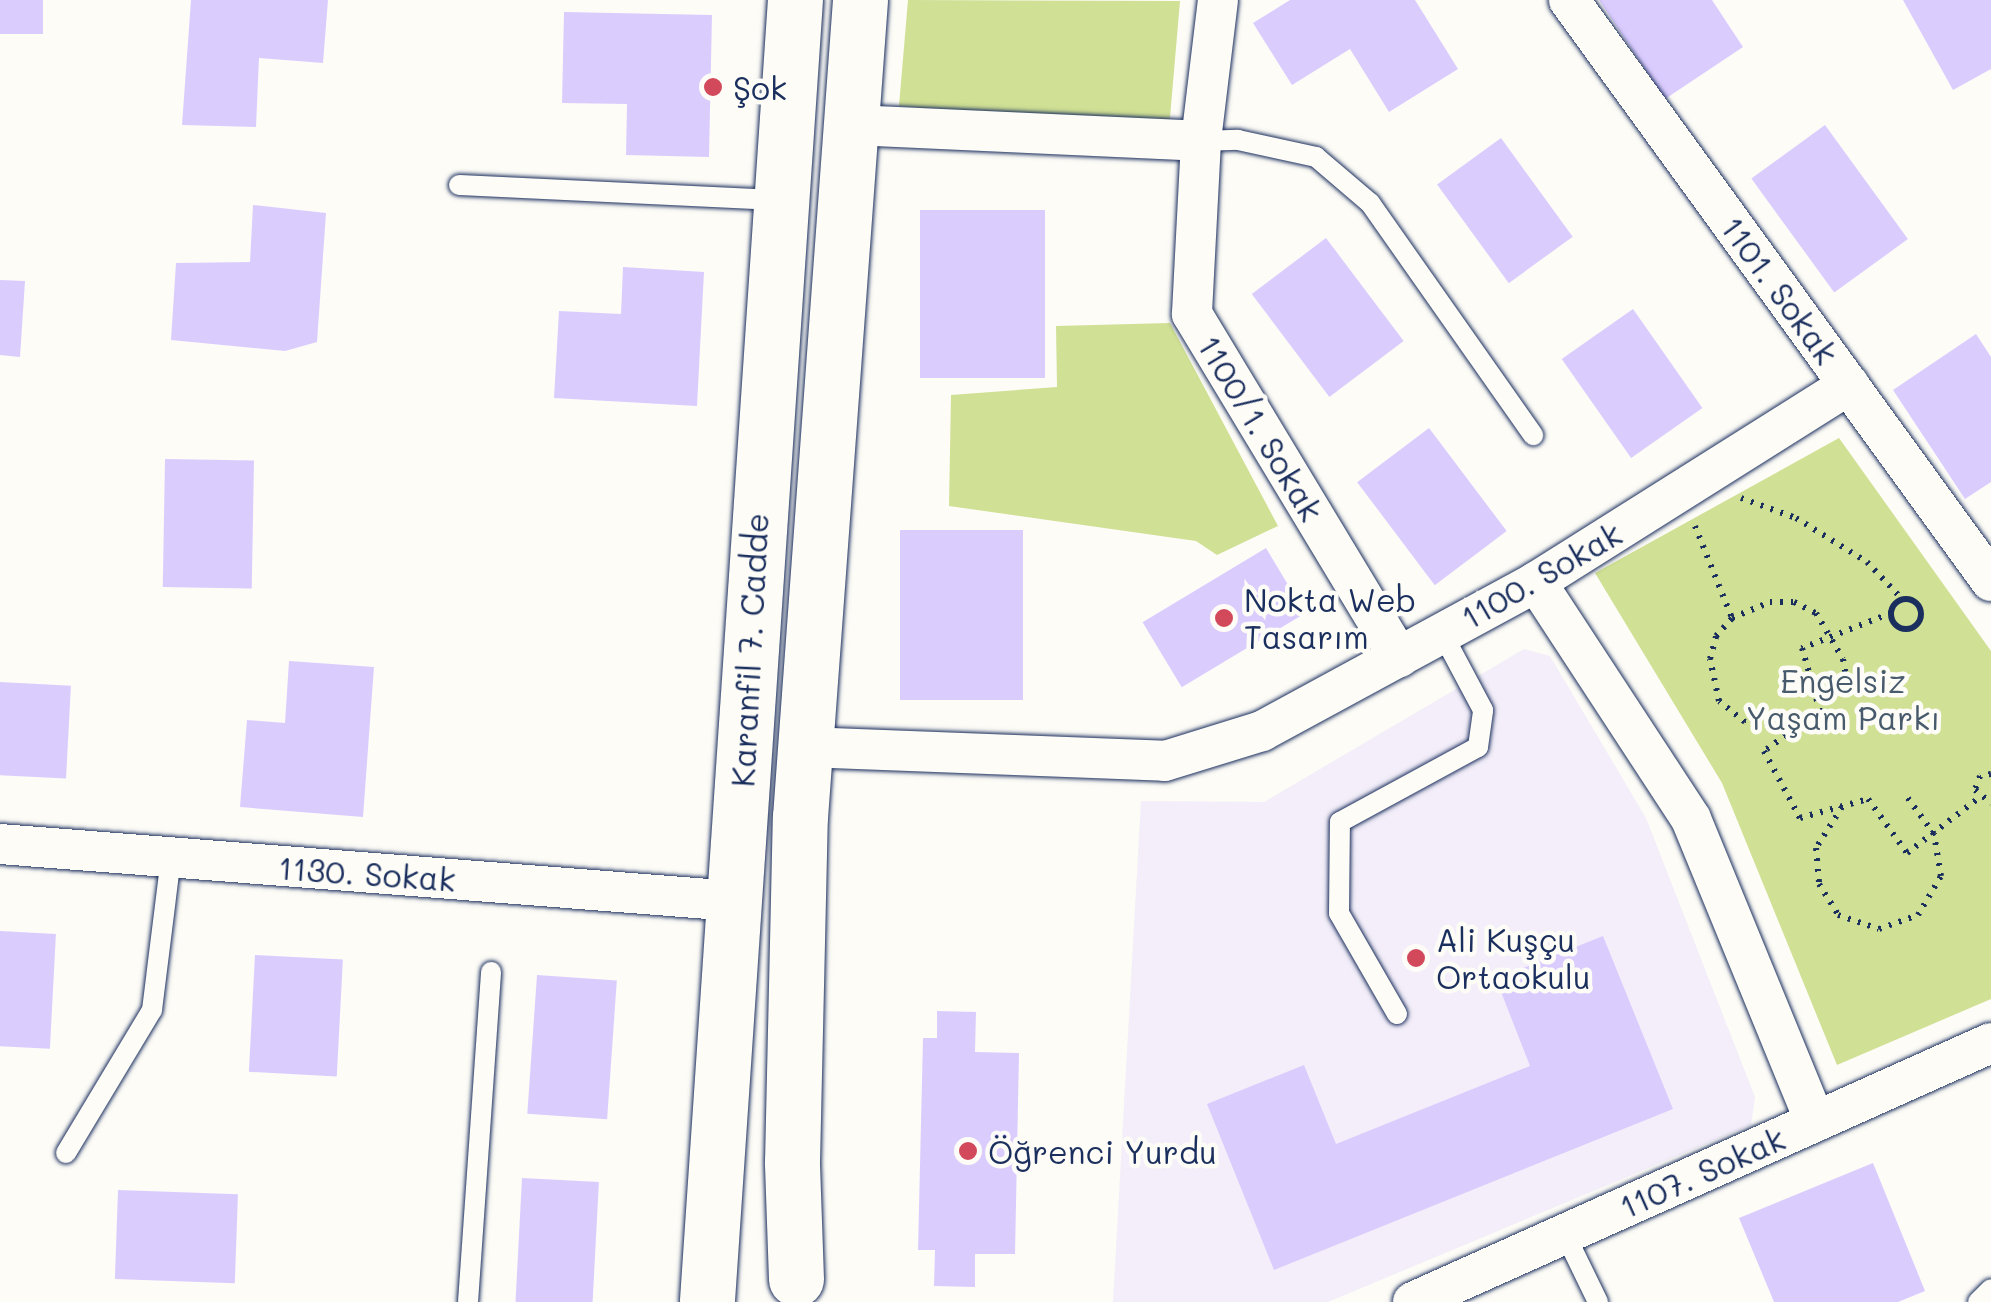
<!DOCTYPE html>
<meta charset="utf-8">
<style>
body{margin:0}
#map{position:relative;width:1991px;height:1302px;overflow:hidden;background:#fdfcf7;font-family:Mali,sans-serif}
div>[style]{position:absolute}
.built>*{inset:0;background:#f3eef9}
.green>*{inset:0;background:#d0e094}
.building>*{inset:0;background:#dbccfe;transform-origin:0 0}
.path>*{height:6px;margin-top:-3px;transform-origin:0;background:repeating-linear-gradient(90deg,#1b2f5e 0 2.5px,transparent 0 10.5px)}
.path>.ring{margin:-3px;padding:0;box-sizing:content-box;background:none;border:6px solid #1b2f5e;border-radius:50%}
.roads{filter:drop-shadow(0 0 2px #1b2f5e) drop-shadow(0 0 2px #1b2f5e)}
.lane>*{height:20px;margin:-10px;padding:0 10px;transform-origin:10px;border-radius:10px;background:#fdfcf7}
.street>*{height:40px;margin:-20px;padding:0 20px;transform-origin:20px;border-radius:20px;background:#fdfcf7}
.secondary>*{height:55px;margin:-27.5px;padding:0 27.5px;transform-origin:27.5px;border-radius:27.5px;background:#fdfcf7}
.dots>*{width:28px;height:28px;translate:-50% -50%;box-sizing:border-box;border:5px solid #fdfcf7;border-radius:50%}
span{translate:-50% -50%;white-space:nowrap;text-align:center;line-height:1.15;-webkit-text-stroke:9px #fdfcf7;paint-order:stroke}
.poi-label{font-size:32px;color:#1b2f5e}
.left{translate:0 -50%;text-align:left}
.street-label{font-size:32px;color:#1b2f5e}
.park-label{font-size:32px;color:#485b6c}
</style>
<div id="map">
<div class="built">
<div style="clip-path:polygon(1524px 649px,1550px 656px,1646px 818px,1755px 1097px,1751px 1125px,1328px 1302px,1113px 1302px,1141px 801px,1264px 802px)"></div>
</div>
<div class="green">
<div style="clip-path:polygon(908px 0,1180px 1px,1169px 129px,899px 106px)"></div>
<div style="clip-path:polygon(1170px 323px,1278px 526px,1217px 555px,1196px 541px,949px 506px,951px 395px,1057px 387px,1056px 326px)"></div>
<div style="clip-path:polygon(1839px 438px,1991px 651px,1991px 999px,1837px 1065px,1722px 783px,1595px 573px)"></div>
</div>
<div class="building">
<div style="left:0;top:0;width:43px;height:34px"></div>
<div style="clip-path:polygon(191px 0,328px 0,323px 63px,259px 58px,256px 127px,182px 125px)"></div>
<div style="clip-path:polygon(1290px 0,1415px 0,1458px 69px,1389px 112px,1350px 49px,1292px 85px,1253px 23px)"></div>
<div style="clip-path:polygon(1599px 0,1712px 0,1743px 47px,1665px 99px)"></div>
<div style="clip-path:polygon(1903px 0,1991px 0,1991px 69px,1953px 90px)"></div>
<div style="clip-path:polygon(564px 12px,712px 15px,709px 157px,626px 155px,627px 104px,562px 103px)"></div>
<div style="left:1825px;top:125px;width:141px;height:91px;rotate:54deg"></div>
<div style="left:1501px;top:138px;width:122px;height:79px;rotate:54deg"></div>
<div style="clip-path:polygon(253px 205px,326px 213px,317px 342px,285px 351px,171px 340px,176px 263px,250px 262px)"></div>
<div style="left:920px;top:210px;width:125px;height:168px"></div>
<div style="left:1326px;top:238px;width:129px;height:93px;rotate:53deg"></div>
<div style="clip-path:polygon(623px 267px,704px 272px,697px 406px,554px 398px,559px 311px,621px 314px)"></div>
<div style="clip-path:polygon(0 280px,25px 281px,20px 357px,0 355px)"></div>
<div style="left:1633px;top:309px;width:121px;height:87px;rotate:55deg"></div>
<div style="clip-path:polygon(1976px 334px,1991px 357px,1991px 482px,1965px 499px,1893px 390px)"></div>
<div style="left:1429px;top:428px;width:129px;height:90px;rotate:53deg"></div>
<div style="left:165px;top:459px;width:89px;height:128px;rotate:1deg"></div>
<div style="left:900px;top:530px;width:123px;height:170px"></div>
<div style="left:1266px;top:548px;width:76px;height:144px;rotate:59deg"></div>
<div style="clip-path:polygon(289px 661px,374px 667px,363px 817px,240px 807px,247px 720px,285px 723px)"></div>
<div style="left:0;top:682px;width:71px;height:93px;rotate:3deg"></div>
<div style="left:0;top:931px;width:56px;height:115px;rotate:3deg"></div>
<div style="clip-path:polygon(1603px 936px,1673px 1109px,1274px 1270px,1207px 1104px,1304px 1065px,1336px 1144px,1530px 1066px,1496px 979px)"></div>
<div style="left:255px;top:955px;width:88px;height:117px;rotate:3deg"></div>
<div style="left:537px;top:975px;width:80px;height:139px;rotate:4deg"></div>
<div style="clip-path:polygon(937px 1011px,976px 1012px,975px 1052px,1019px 1053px,1015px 1254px,975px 1254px,975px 1287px,934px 1286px,935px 1250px,918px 1250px,923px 1038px,937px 1038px)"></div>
<div style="clip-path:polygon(1873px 1163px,1925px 1291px,1898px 1302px,1774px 1302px,1739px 1218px)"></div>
<div style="left:522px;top:1178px;width:77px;height:124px;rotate:3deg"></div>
<div style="left:118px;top:1190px;width:120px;height:89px;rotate:2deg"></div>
</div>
<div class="path">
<div style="left:1741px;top:498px;width:59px;rotate:20deg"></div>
<div style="left:1796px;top:518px;width:84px;rotate:31.8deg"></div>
<div style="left:1867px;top:562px;width:52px;rotate:46.5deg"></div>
<div style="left:1695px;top:526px;width:99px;rotate:68.1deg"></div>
<div class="ring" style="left:1891px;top:599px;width:24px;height:24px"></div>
<div style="left:1891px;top:613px;width:96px;rotate:158.5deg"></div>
<div style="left:1802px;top:648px;width:66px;rotate:74.1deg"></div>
<div style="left:1820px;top:711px;width:69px;rotate:144.5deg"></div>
<div style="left:1764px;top:751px;width:76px;rotate:61.8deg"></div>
<div style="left:1800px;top:818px;width:71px;rotate:-15.6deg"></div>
<div style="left:1868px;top:799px;width:67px;rotate:54.2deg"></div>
<div style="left:1907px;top:853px;width:91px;rotate:-37.4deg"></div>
<div style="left:1798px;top:724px;width:53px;rotate:-177.8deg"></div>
<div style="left:1745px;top:722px;width:33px;rotate:-141deg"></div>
<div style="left:1719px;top:701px;width:43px;rotate:-102.1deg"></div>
<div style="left:1710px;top:659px;width:24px;rotate:-75deg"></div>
<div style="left:1716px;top:636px;width:24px;rotate:-48deg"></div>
<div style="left:1732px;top:618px;width:41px;rotate:-22.8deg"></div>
<div style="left:1770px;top:602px;width:24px"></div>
<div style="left:1794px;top:602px;width:25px;rotate:27deg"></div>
<div style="left:1816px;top:613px;width:53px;rotate:59.6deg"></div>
<div style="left:1843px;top:659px;width:36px;rotate:80deg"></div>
<div style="left:1991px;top:774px;width:11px;rotate:170deg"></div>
<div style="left:1980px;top:776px;width:15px;rotate:110deg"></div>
<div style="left:1975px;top:790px;width:21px;rotate:39deg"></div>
<div style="left:1842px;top:807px;width:49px;rotate:122.4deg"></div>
<div style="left:1816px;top:848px;width:36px;rotate:85deg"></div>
<div style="left:1819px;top:884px;width:36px;rotate:58deg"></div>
<div style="left:1838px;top:915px;width:43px;rotate:18.9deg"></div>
<div style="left:1879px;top:929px;width:41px;rotate:-19.7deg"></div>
<div style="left:1918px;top:915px;width:45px;rotate:-59.5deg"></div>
<div style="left:1941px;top:876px;width:43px;rotate:-99.5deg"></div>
<div style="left:1934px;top:834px;width:46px;rotate:-126.1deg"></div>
</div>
<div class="roads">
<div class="lane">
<div style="left:1201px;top:141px;width:37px;rotate:-2deg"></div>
<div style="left:1238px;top:140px;width:80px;rotate:12.3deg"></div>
<div style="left:1316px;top:157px;width:71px;rotate:40.4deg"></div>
<div style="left:1370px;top:203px;width:284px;rotate:54.9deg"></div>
<div style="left:459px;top:185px;width:318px;rotate:2.7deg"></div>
<div style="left:1397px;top:1014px;width:116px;rotate:-119.9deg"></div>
<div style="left:1339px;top:913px;width:91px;rotate:-89.4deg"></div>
<div style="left:1340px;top:822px;width:157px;rotate:-28.5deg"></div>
<div style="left:1478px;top:747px;width:37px;rotate:-82deg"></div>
<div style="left:1483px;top:710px;width:87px;rotate:-118deg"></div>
<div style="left:66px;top:1153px;width:167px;rotate:-59deg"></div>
<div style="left:152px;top:1010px;width:153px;rotate:-82.9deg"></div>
<div style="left:1564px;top:1232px;width:78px;rotate:64.1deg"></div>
<div style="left:468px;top:1302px;width:331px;rotate:-86deg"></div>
<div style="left:1978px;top:1302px;width:18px;rotate:-45deg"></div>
</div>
<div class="street">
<div style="left:1218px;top:0;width:142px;rotate:96.9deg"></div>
<div style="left:1201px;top:141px;width:173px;rotate:93deg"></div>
<div style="left:1192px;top:314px;width:401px;rotate:58.9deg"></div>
<div style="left:1569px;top:0;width:718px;rotate:54.01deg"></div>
<div style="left:851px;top:125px;width:350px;rotate:2.6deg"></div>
<div style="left:1536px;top:582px;width:283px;rotate:56.8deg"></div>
<div style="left:1691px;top:819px;width:327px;rotate:67.7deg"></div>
<div style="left:805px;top:747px;width:360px;rotate:2.2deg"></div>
<div style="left:1165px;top:761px;width:102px;rotate:-17.2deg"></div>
<div style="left:1262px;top:731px;width:312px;rotate:-28.5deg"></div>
<div style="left:1536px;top:582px;width:370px;rotate:-32.2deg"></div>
<div style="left:0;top:844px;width:736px;rotate:4.44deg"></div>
<div style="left:1413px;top:1302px;width:633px;rotate:-24.14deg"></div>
</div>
<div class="secondary">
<div style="left:796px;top:1279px;width:117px;rotate:-92deg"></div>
<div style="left:792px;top:1162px;width:345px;rotate:-88.7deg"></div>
<div style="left:800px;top:817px;width:819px;rotate:-85.8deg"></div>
<div style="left:707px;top:1300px;width:1303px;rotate:-86.13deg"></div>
</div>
</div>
<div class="dots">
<div style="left:713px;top:87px;background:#d1495b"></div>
<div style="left:1224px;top:618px;background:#d1495b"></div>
<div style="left:1416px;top:958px;background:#d1495b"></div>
<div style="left:968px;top:1151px;background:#d1495b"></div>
</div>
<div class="poi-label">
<span class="left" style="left:733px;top:87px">Şok</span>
<span class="left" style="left:1244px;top:618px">Nokta Web<br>Tasarım</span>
<span class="left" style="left:1436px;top:958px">Ali Kuşçu<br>Ortaokulu</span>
<span class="left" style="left:988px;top:1151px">Öğrenci Yurdu</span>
</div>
<div class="street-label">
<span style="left:1780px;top:290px;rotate:54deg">1101. Sokak</span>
<span style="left:1261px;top:428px;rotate:59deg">1100/1. Sokak</span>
<span style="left:1541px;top:575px;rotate:-30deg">1100. Sokak</span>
<span style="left:749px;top:650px;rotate:-87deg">Karanfil 7. Cadde</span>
<span style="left:367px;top:873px;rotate:4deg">1130. Sokak</span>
<span style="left:1702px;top:1172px;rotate:-24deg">1107. Sokak</span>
</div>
<div class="park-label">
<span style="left:1843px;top:699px">Engelsiz<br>Yaşam Parkı</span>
</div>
</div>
